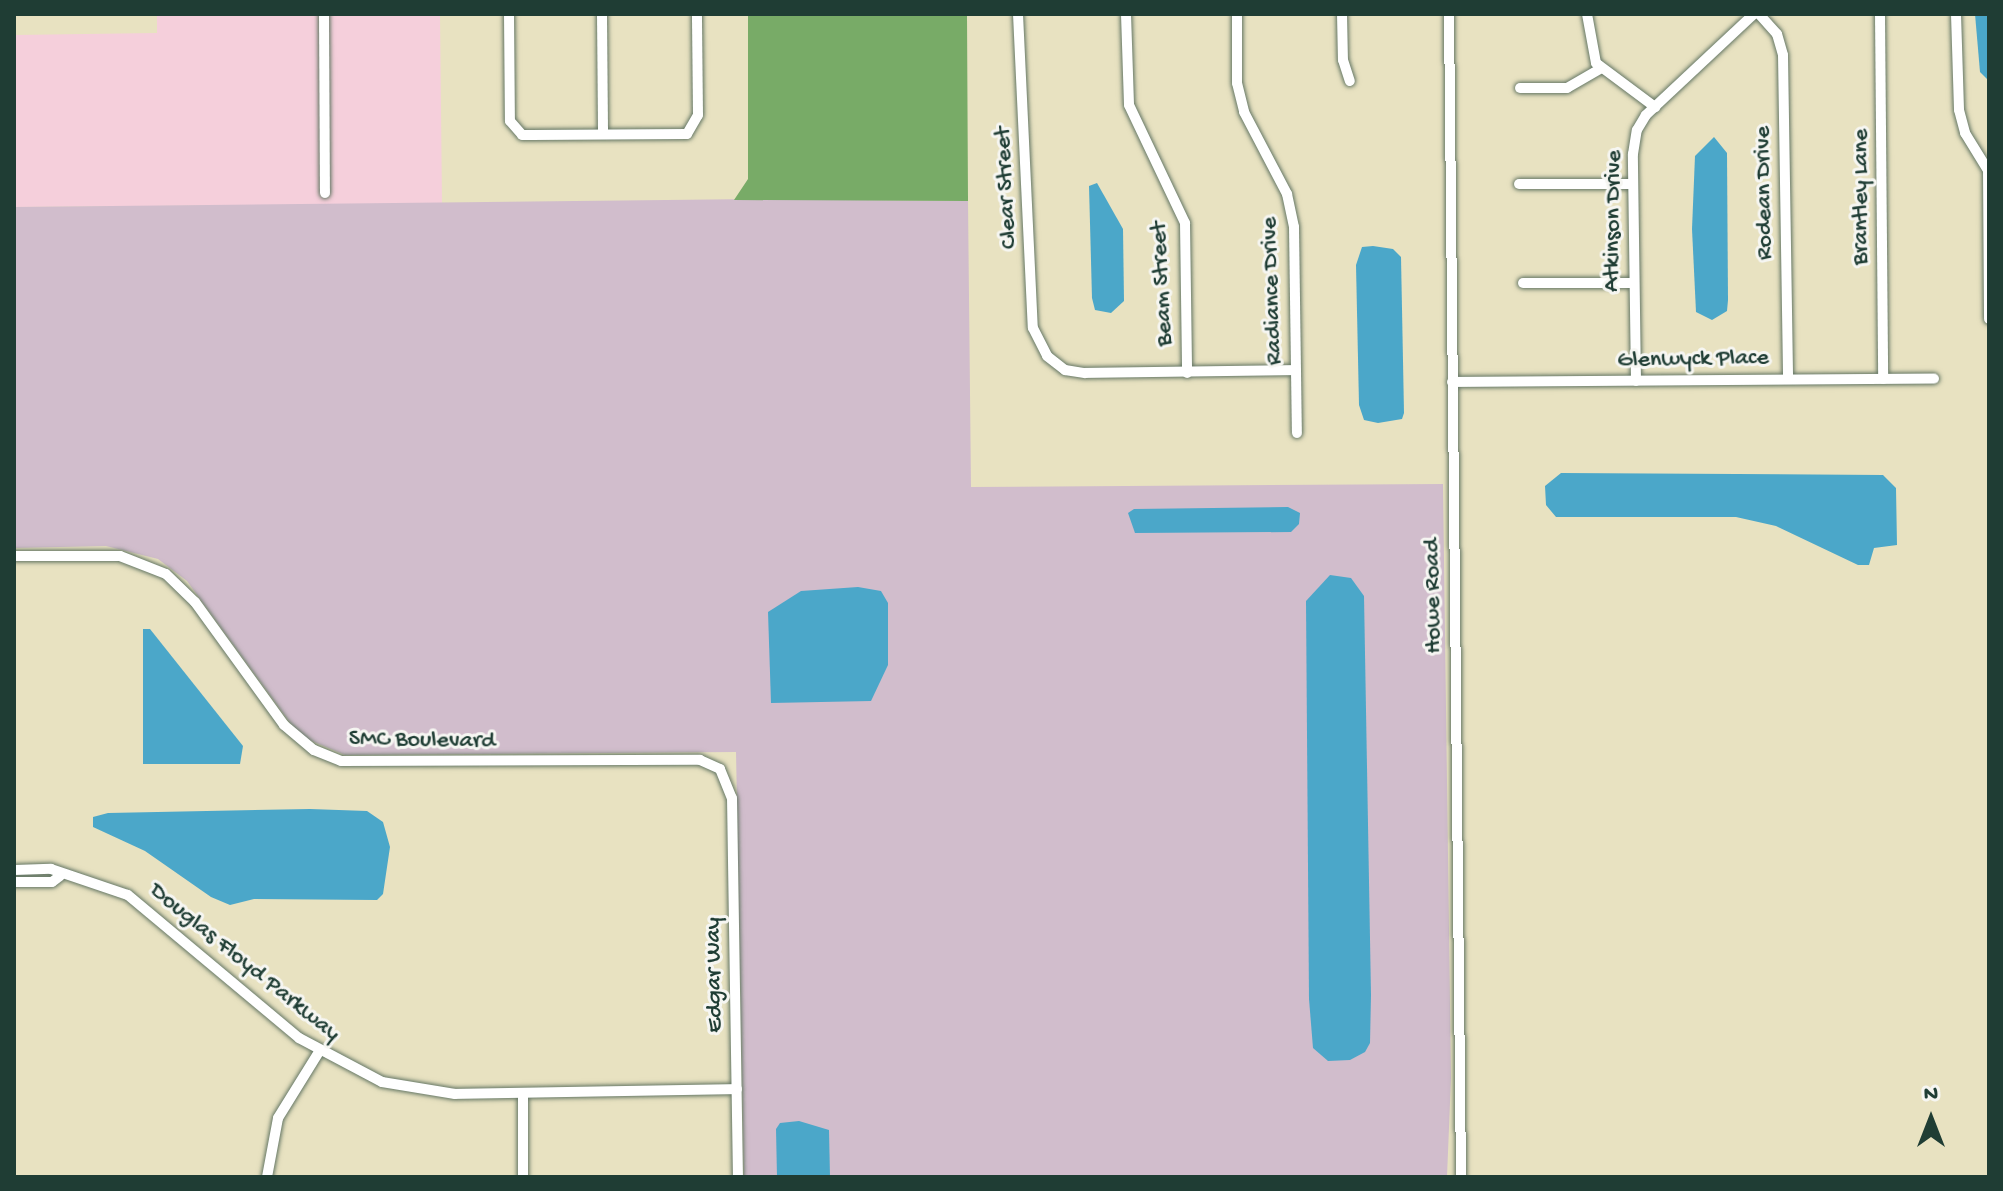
<!DOCTYPE html>
<style>
body{margin:0}
#map{position:relative;width:2003px;height:1191px;overflow:hidden;background:#e8e2c1;font-family:"Gochi Hand",sans-serif}
div>[style]{position:absolute}
.built>*{inset:0;background:#f5cfdb}
.industrial>*{inset:0;background:#d1bdcc}
.forest>*{inset:0;background:#78ab67}
.water>*{inset:0;background:#4ba7c9}
.roads{filter:drop-shadow(0 0 2px #657765) drop-shadow(0 0 2px #657765)}
.minor>*{height:10px;margin:-5px;padding:0 5px;transform-origin:5px;border-radius:5px;background:#fff}
span{translate:-50% -50%;white-space:nowrap;text-align:center;line-height:1.15;-webkit-text-stroke:6px #f6f6f2;paint-order:stroke}
.street-label{font-size:24px;color:#1f3d34}
.frame{position:absolute;inset:0;border:16px solid #1f3d34;pointer-events:none}
.north{position:absolute;left:1891px;top:1079px;width:80px;height:80px;-webkit-text-stroke:6px #f6f6f2;paint-order:stroke;rotate:0deg;font-size:22px;font-weight:700;line-height:32px;text-align:center;color:#1f3d34}
.north::after{content:'';display:block;margin:auto;width:28px;height:36px;background:#1f3d34;clip-path:polygon(50% 0,100% 100%,50% 72%,0 100%)}
</style>
<div id="map">
<div class="built">
<div style="clip-path:polygon(157px 14px,440px 14px,442px 204px,14px 207px,14px 35px,157px 33px)"></div>
</div>
<div class="industrial">
<div style="clip-path:polygon(756px 199px,968px 201px,971px 487px,1443px 484px,1451px 1078px,1447px 1177px,744px 1177px,736px 752px,345px 755px,307px 739px,291px 724px,187px 581px,158px 559px,106px 546px,14px 548px,14px 207px)"></div>
</div>
<div class="forest">
<div style="clip-path:polygon(748px 14px,967px 14px,968px 201px,734px 200px,748px 179px)"></div>
</div>
<div class="water">
<div style="clip-path:polygon(1975px 14px,1989px 14px,1989px 81px,1980px 72px)"></div>
<div style="clip-path:polygon(1714px 137px,1727px 153px,1728px 300px,1727px 311px,1712px 320px,1696px 312px,1692px 229px,1695px 156px)"></div>
<div style="clip-path:polygon(1097px 183px,1123px 229px,1124px 301px,1111px 313px,1095px 310px,1092px 298px,1089px 186px)"></div>
<div style="clip-path:polygon(1373px 246px,1393px 249px,1401px 257px,1404px 413px,1402px 419px,1378px 423px,1364px 420px,1359px 405px,1356px 265px,1362px 247px)"></div>
<div style="clip-path:polygon(1561px 473px,1883px 475px,1896px 488px,1897px 545px,1874px 548px,1869px 565px,1858px 565px,1776px 526px,1736px 517px,1556px 517px,1546px 505px,1545px 486px)"></div>
<div style="clip-path:polygon(1288px 507px,1300px 513px,1299px 524px,1291px 532px,1135px 533px,1128px 513px,1134px 509px)"></div>
<div style="clip-path:polygon(1330px 575px,1351px 578px,1364px 596px,1371px 995px,1370px 1043px,1365px 1052px,1350px 1060px,1328px 1061px,1313px 1048px,1309px 999px,1306px 601px)"></div>
<div style="clip-path:polygon(858px 587px,881px 591px,888px 603px,888px 665px,871px 701px,771px 703px,768px 612px,801px 591px)"></div>
<div style="clip-path:polygon(150px 629px,243px 746px,240px 764px,143px 764px,143px 629px)"></div>
<div style="clip-path:polygon(310px 809px,367px 811px,383px 822px,390px 847px,383px 894px,377px 900px,254px 899px,230px 905px,211px 897px,145px 851px,93px 827px,93px 817px,108px 813px)"></div>
<div style="clip-path:polygon(799px 1121px,829px 1130px,830px 1177px,777px 1177px,776px 1129px,780px 1123px)"></div>
</div>
<div class="roads">
<div class="minor">
<div style="left:324px;top:14px;width:179px;rotate:89.7deg"></div>
<div style="left:509px;top:14px;width:107px;rotate:89.5deg"></div>
<div style="left:510px;top:121px;width:18px;rotate:49deg"></div>
<div style="left:522px;top:135px;width:9px"></div>
<div style="left:531px;top:135px;width:156px;rotate:-0.4deg"></div>
<div style="left:687px;top:134px;width:22px;rotate:-60deg"></div>
<div style="left:698px;top:115px;width:101px;rotate:-90.6deg"></div>
<div style="left:602px;top:14px;width:120px;rotate:89.5deg"></div>
<div style="left:1018px;top:14px;width:314px;rotate:87.3deg"></div>
<div style="left:1033px;top:328px;width:31px;rotate:63deg"></div>
<div style="left:1047px;top:356px;width:23px;rotate:38deg"></div>
<div style="left:1065px;top:370px;width:20px;rotate:9deg"></div>
<div style="left:1085px;top:373px;width:211px;rotate:-0.8deg"></div>
<div style="left:1126px;top:14px;width:91px;rotate:88.1deg"></div>
<div style="left:1129px;top:105px;width:131px;rotate:64.6deg"></div>
<div style="left:1185px;top:223px;width:150px;rotate:89.2deg"></div>
<div style="left:1237px;top:14px;width:69px;rotate:90deg"></div>
<div style="left:1237px;top:83px;width:30px;rotate:76deg"></div>
<div style="left:1244px;top:112px;width:93px;rotate:62.3deg"></div>
<div style="left:1287px;top:194px;width:34px;rotate:78deg"></div>
<div style="left:1294px;top:227px;width:206px;rotate:89.2deg"></div>
<div style="left:1342px;top:14px;width:46px;rotate:88.8deg"></div>
<div style="left:1343px;top:60px;width:22px;rotate:72deg"></div>
<div style="left:1449px;top:14px;width:1163px;rotate:89.41deg"></div>
<div style="left:1587px;top:14px;width:50px;rotate:79.6deg"></div>
<div style="left:1596px;top:63px;width:74px;rotate:36.7deg"></div>
<div style="left:1759px;top:14px;width:27px;rotate:48deg"></div>
<div style="left:1777px;top:34px;width:22px;rotate:74deg"></div>
<div style="left:1783px;top:55px;width:324px;rotate:89.1deg"></div>
<div style="left:1880px;top:14px;width:365px;rotate:89.5deg"></div>
<div style="left:1956px;top:14px;width:96px;rotate:88.2deg"></div>
<div style="left:1959px;top:110px;width:24px;rotate:75deg"></div>
<div style="left:1965px;top:133px;width:46px;rotate:58.4deg"></div>
<div style="left:1520px;top:88px;width:47px"></div>
<div style="left:1567px;top:88px;width:39px;rotate:-30deg"></div>
<div style="left:1988px;top:170px;width:149px;rotate:89.6deg"></div>
<div style="left:1519px;top:184px;width:114px"></div>
<div style="left:1523px;top:283px;width:110px"></div>
<div style="left:1636px;top:381px;width:227px;rotate:-90.8deg"></div>
<div style="left:1633px;top:154px;width:24px;rotate:-81deg"></div>
<div style="left:1637px;top:130px;width:17px;rotate:-59deg"></div>
<div style="left:1646px;top:115px;width:148px;rotate:-43.1deg"></div>
<div style="left:1452px;top:382px;width:482px;rotate:-0.4deg"></div>
<div style="left:14px;top:556px;width:106px"></div>
<div style="left:120px;top:556px;width:49px;rotate:21.4deg"></div>
<div style="left:166px;top:574px;width:40px;rotate:44deg"></div>
<div style="left:195px;top:602px;width:152px;rotate:54.1deg"></div>
<div style="left:284px;top:725px;width:39px;rotate:40deg"></div>
<div style="left:314px;top:750px;width:29px;rotate:22deg"></div>
<div style="left:341px;top:761px;width:359px;rotate:-0.2deg"></div>
<div style="left:700px;top:760px;width:22px;rotate:24deg"></div>
<div style="left:720px;top:769px;width:31px;rotate:68deg"></div>
<div style="left:732px;top:798px;width:379px;rotate:89.1deg"></div>
<div style="left:14px;top:870px;width:37px;rotate:-2deg"></div>
<div style="left:51px;top:869px;width:81px;rotate:18.7deg"></div>
<div style="left:128px;top:895px;width:223px;rotate:39.9deg"></div>
<div style="left:299px;top:1038px;width:94px;rotate:27.9deg"></div>
<div style="left:382px;top:1082px;width:74px;rotate:9.3deg"></div>
<div style="left:455px;top:1094px;width:282px;rotate:-1deg"></div>
<div style="left:14px;top:882px;width:38px"></div>
<div style="left:52px;top:882px;width:10px;rotate:-37deg"></div>
<div style="left:523px;top:1093px;width:84px;rotate:90deg"></div>
<div style="left:267px;top:1177px;width:60px;rotate:-79.4deg"></div>
<div style="left:278px;top:1118px;width:78px;rotate:-58.2deg"></div>
</div>
</div>
<div class="street-label">
<span style="left:1007px;top:188px;rotate:-93deg">Clear Street</span>
<span style="left:1765px;top:193px;rotate:-91deg">Rodean Drive</span>
<span style="left:1862px;top:197px;rotate:-90deg">Brantley Lane</span>
<span style="left:1614px;top:221px;rotate:-89deg">Atkinson Drive</span>
<span style="left:1163px;top:284px;rotate:-93deg">Beam Street</span>
<span style="left:1273px;top:291px;rotate:-92deg">Radiance Drive</span>
<span style="left:1693px;top:360px;rotate:-1deg">Glenwyck Place</span>
<span style="left:1434px;top:596px;rotate:-91deg">Howe Road</span>
<span style="left:422px;top:741px;rotate:1deg">SMC Boulevard</span>
<span style="left:244px;top:963px;rotate:39deg">Douglas Floyd Parkway</span>
<span style="left:715px;top:975px;rotate:-91deg">Edgar Way</span>
</div>
<div class="frame"></div>
<div class="north">N</div>
</div>
